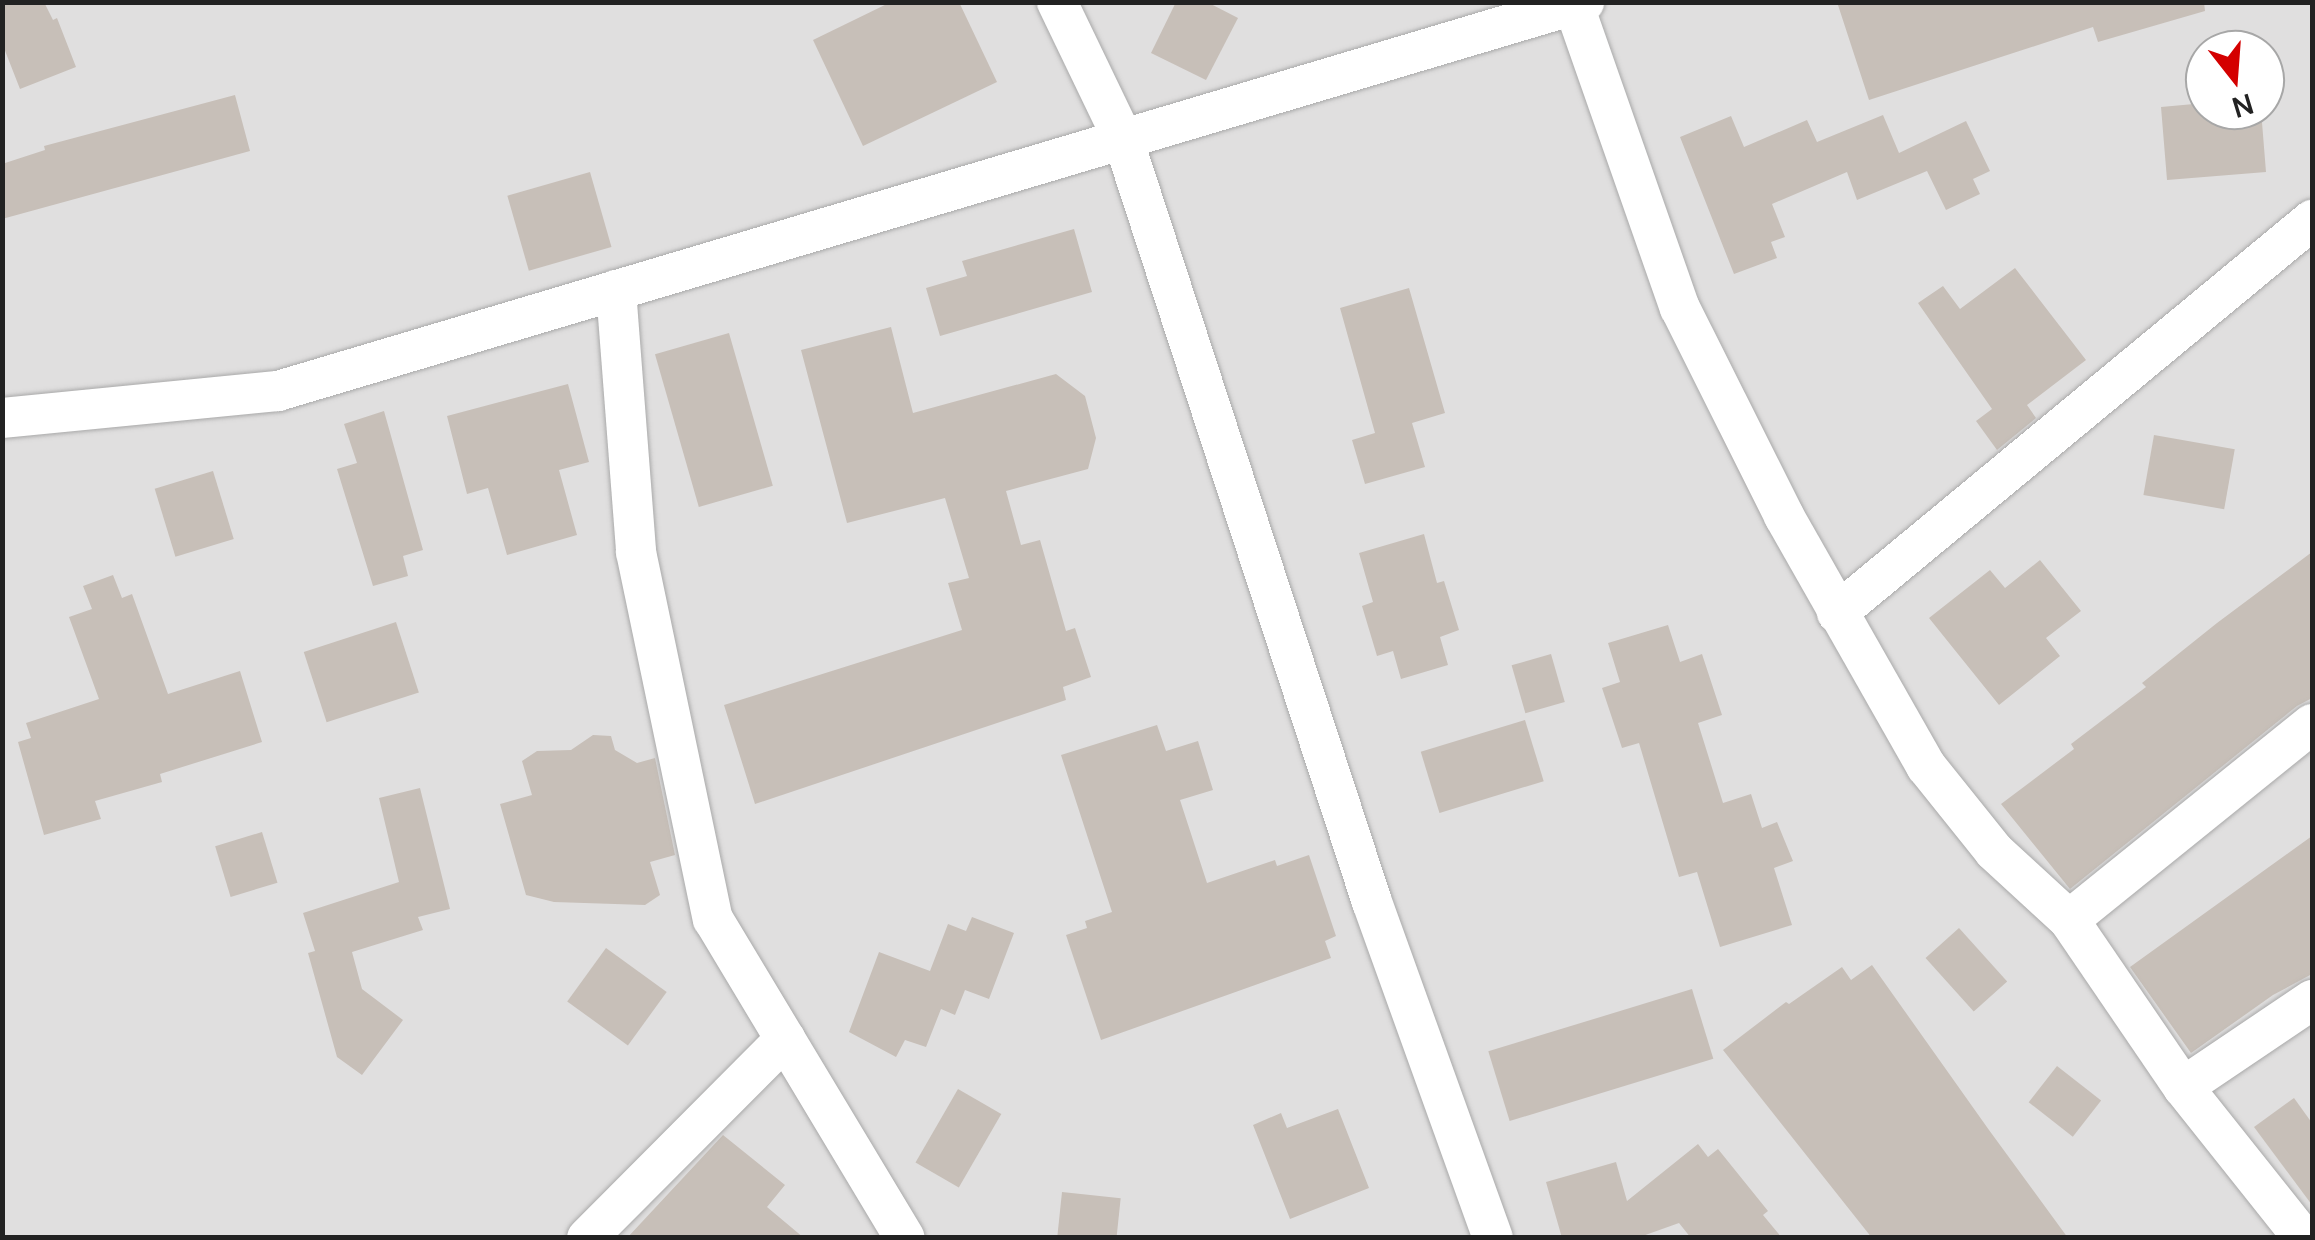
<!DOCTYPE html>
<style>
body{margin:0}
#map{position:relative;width:2315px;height:1240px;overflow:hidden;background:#f2efe9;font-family:Manrope,sans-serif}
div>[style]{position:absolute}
.residential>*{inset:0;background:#e0dfdf}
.building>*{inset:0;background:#c7bfb8;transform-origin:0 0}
.roads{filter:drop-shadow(0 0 2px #a9a9a9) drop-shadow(0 0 2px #a9a9a9)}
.minor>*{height:40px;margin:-20px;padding:0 20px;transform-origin:20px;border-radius:20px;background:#fff}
span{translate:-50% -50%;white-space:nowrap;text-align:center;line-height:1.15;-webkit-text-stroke:8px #fff;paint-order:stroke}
.frame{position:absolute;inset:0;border:5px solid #222;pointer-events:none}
.north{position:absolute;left:2185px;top:30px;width:100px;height:100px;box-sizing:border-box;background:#fff;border:2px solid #a7a7a7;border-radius:50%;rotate:163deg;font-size:28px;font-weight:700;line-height:40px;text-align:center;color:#222}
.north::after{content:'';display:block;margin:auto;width:35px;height:45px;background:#d40000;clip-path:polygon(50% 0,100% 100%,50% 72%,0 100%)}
</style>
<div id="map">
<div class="residential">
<div style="clip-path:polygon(evenodd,3px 3px,2312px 3px,2312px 1237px,3px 1237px,3px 3px,2205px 50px,2265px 50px,2265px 110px,2205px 110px,2205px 50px)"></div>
</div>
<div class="building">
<div style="clip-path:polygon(2px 2px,44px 2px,53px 20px,57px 18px,76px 67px,20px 89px,2px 43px)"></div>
<div style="clip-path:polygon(891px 2px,959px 2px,997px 82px,863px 146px,813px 40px)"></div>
<div style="clip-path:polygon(1176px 2px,1207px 2px,1238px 18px,1206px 80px,1151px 53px)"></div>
<div style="clip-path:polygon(1837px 2px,2204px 2px,2205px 11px,2098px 42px,2093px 27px,1869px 100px)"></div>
<div style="clip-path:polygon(235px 95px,250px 151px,2px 219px,2px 164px,45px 150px,44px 146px)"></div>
<div style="clip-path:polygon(2205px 103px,2205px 110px,2261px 110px,2266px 172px,2167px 180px,2161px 107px)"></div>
<div style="clip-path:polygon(1883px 115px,1899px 153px,1966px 121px,1990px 171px,1973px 179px,1980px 194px,1946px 210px,1927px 171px,1857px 200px,1847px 172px,1772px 204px,1785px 237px,1771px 242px,1777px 258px,1734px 274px,1680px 137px,1731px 116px,1744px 147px,1807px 120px,1817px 142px)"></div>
<div style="left:590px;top:172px;width:78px;height:86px;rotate:74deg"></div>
<div style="clip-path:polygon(1074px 229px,1092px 292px,940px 336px,926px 288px,967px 276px,962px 261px)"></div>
<div style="clip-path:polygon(2015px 268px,2086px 360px,2027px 405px,2036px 418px,1997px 450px,1976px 421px,1992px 409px,1918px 303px,1943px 286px,1960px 309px)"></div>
<div style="clip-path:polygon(1409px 288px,1445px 413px,1412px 423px,1425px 467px,1365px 484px,1352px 440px,1375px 433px,1340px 308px)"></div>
<div style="clip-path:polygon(891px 327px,913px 413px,1056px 374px,1085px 396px,1096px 438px,1088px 469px,1006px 491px,1021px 545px,1040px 540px,1066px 631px,1075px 628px,1091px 677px,1063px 687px,1066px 700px,755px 804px,724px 705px,962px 630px,948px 583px,969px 578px,945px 498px,847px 523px,801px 350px)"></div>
<div style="left:729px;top:333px;width:159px;height:77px;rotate:74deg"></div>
<div style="clip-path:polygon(568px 384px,589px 462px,559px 470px,577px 535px,507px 555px,488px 488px,467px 494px,447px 416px)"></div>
<div style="clip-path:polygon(384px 411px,423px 550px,403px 556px,408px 576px,373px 586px,337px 469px,357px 463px,344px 424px)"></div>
<div style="left:2154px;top:435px;width:82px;height:61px;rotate:10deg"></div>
<div style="left:213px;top:471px;width:71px;height:61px;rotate:73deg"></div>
<div style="clip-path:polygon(1424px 534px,1437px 583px,1444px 581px,1459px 630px,1440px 637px,1448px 665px,1401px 679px,1393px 651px,1377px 656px,1362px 606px,1373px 602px,1359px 553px)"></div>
<div style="clip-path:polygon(2312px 552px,2312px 698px,2297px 706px,2070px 889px,2001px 804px,2074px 749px,2071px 744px,2146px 687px,2142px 683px,2217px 623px)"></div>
<div style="clip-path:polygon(2040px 560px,2081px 611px,2046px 638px,2060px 656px,1999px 705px,1929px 618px,1990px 570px,2005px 588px)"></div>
<div style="clip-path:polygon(113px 575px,122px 598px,132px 594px,168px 694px,240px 671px,262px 742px,160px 774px,162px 782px,95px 801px,101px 819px,44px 835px,18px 742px,31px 738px,26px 723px,99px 699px,69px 617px,92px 609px,83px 586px)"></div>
<div style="left:396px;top:622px;width:74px;height:97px;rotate:72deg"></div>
<div style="clip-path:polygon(1668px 625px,1680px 662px,1702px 654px,1722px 715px,1698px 723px,1723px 803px,1751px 794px,1762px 828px,1777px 822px,1793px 861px,1774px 868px,1792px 925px,1720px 947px,1697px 872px,1679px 877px,1639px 743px,1622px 748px,1602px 688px,1620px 682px,1608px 643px)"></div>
<div style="left:1551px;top:654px;width:50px;height:41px;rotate:74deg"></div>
<div style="left:1525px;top:720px;width:64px;height:109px;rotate:73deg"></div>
<div style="clip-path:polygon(1157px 725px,1166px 751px,1198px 741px,1213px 790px,1180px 800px,1207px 883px,1275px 860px,1277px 866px,1309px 855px,1336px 936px,1325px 941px,1331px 958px,1101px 1040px,1066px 935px,1087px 928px,1085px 921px,1112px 912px,1061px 755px)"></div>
<div style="clip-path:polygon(593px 735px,611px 736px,615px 750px,637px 763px,655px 758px,675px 855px,650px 862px,660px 895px,645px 905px,554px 902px,526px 895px,500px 804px,532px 795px,522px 761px,537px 751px,571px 750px)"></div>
<div style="clip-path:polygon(420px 788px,450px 909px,418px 917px,423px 930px,352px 952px,362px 989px,403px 1020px,362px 1075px,337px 1057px,308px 953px,315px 951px,303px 913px,399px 882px,379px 798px)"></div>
<div style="left:262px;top:832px;width:53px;height:49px;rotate:73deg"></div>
<div style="clip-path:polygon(2312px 836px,2312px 974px,2273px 995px,2191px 1053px,2130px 967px)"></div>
<div style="clip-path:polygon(972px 917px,1014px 933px,989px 999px,965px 990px,955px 1015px,941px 1009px,926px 1047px,905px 1040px,896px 1057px,849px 1032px,879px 952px,930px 971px,948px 924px,966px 931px)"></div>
<div style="left:1959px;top:928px;width:72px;height:45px;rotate:48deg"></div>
<div style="left:606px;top:948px;width:75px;height:66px;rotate:36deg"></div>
<div style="clip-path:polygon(1872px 965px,1989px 1130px,2068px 1238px,1872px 1238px,1723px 1050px,1786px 1002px,1789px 1004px,1842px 967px,1851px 980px)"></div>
<div style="left:1692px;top:989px;width:73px;height:213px;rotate:73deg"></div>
<div style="left:2057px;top:1066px;width:56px;height:46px;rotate:38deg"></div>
<div style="left:958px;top:1089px;width:50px;height:85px;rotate:30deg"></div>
<div style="clip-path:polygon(2294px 1098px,2312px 1123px,2312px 1205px,2254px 1127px)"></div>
<div style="clip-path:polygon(1338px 1109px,1369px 1188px,1290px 1219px,1253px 1125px,1281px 1113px,1287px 1128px)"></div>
<div style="clip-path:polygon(723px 1135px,785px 1185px,767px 1207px,804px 1238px,627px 1238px)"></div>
<div style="clip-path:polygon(1698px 1144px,1708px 1157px,1718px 1149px,1768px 1211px,1763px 1215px,1782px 1238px,1691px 1238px,1679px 1223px,1637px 1238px,1562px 1238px,1546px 1182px,1616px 1162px,1627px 1201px)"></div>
<div style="left:1062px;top:1192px;width:59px;height:46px;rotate:6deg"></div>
</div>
<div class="roads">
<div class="minor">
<div style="left:1057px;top:2px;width:152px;rotate:64.3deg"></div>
<div style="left:1123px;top:139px;width:803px;rotate:71.93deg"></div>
<div style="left:1372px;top:902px;width:357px;rotate:70.2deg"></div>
<div style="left:1574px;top:6px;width:320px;rotate:70.7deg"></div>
<div style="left:1680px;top:308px;width:233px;rotate:63.4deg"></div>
<div style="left:1784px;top:516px;width:288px;rotate:60.4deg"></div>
<div style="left:1926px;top:766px;width:109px;rotate:51.3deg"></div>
<div style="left:1994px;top:851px;width:102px;rotate:42.6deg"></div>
<div style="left:2069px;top:920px;width:202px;rotate:55.7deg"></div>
<div style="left:2183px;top:1087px;width:193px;rotate:51.5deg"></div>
<div style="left:616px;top:290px;width:263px;rotate:85.6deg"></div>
<div style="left:636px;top:552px;width:375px;rotate:78.2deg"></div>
<div style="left:713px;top:919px;width:372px;rotate:59deg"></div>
<div style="left:2px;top:418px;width:277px;rotate:-5.6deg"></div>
<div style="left:278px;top:391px;width:1363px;rotate:-16.59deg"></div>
<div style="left:1837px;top:613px;width:617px;rotate:-39.6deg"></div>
<div style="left:2069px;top:920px;width:312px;rotate:-38.9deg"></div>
<div style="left:2183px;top:1087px;width:156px;rotate:-34deg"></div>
<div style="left:587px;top:1238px;width:281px;rotate:-45.1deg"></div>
</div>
</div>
<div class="frame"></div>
<div class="north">N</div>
</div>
